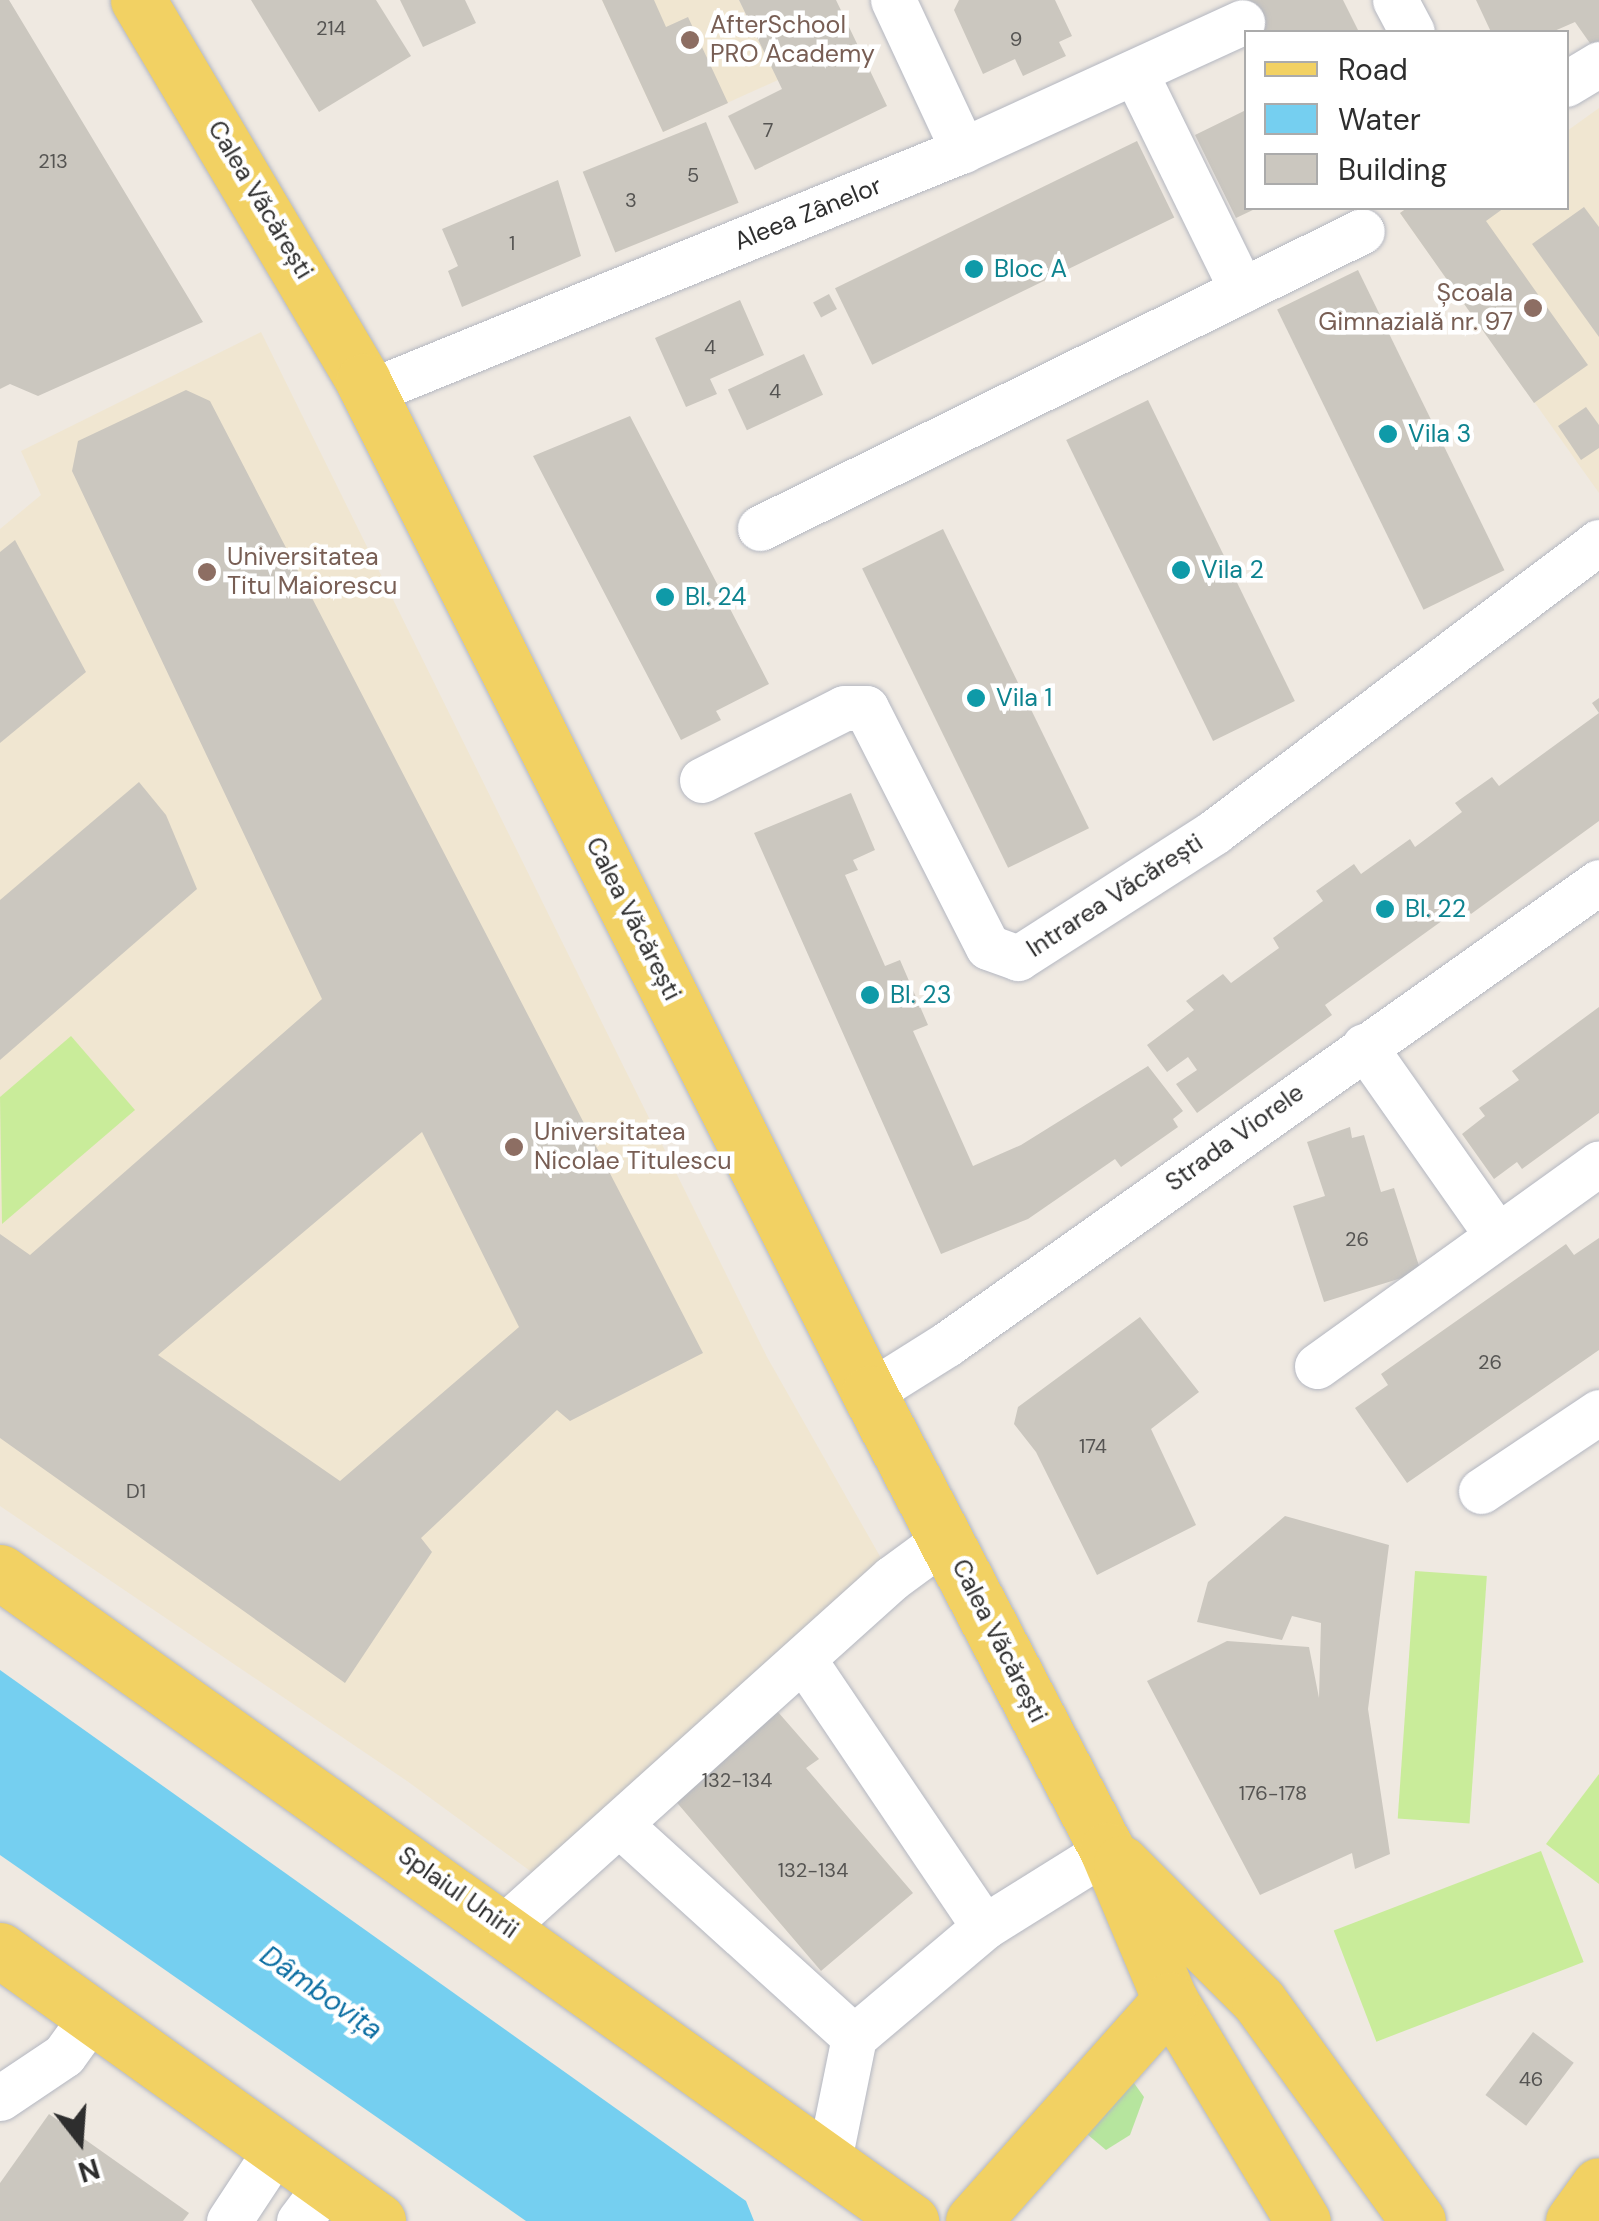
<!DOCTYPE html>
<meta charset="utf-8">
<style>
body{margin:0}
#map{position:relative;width:1599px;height:2221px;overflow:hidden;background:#efe9e1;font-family:"DM Sans",sans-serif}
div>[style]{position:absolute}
.education>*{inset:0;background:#f0e6d1}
.green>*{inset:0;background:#b6e59e}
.pitch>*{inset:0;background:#c9ec9a;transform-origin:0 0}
.water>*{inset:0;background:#75cff0}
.building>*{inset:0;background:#cbc7bf;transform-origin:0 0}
.roads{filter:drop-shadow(0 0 2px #b4b7c1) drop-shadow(0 0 2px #b4b7c1)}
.minor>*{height:45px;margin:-22.5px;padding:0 22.5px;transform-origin:22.5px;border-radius:22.5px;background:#fff}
.major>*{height:55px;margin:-27.5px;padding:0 27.5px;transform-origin:27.5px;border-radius:27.5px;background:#f2d163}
.dots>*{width:28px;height:28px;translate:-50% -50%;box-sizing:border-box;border:5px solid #fff;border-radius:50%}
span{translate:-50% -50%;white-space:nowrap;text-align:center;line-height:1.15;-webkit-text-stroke:9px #fff;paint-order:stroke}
.number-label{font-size:20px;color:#555452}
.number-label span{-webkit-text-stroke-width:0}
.education-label{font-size:25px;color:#785e54}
.left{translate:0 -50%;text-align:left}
.right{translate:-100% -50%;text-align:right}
.street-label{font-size:25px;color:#2e2e2e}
.culture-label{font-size:25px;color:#0d838f}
.water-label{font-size:28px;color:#0d6fa3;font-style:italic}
.legend{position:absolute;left:1244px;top:30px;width:325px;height:180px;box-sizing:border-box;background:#fff;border:2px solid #ababab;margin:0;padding:12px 18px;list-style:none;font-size:30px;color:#2e2e2e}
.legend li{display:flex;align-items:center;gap:20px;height:50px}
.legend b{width:50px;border:2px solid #ababab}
.north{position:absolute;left:30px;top:2091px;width:100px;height:100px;-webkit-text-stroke:8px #fff;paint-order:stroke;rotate:163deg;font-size:28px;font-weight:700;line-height:40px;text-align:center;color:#2e2e2e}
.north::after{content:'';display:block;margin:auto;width:35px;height:45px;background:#2e2e2e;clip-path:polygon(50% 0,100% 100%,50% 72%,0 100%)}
</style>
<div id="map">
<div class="education">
<div style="clip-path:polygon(602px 0,739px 0,778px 80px,663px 132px)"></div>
<div style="clip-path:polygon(1599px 108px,1599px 493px,1400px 213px,1407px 208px,1566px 208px,1567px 131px)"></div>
<div style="clip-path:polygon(261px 332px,767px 1357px,886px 1567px,537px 1876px,407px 1781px,0 1506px,0 529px,41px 495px,21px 451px)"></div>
</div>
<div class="green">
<div style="clip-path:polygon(1126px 2072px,1144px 2097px,1130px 2135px,1106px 2150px,1075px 2124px)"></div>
</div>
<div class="pitch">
<div style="clip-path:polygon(71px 1036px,135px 1110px,2px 1224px,0 1097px)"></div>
<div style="left:1415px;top:1571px;width:72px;height:248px;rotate:4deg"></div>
<div style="clip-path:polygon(1599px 1774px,1599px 1884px,1546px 1844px)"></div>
<div style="left:1541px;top:1851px;width:119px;height:222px;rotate:69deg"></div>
</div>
<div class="water">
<div style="clip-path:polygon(0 1670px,746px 2201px,754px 2221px,526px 2221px,0 1855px)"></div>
</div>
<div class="building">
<div style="clip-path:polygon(0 0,9px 0,203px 322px,38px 396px,10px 384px,0 389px)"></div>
<div style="clip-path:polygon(251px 0,376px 0,411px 56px,319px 112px)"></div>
<div style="clip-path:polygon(400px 0,465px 0,476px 23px,423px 47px)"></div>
<div style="clip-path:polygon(602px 0,654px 0,666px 27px,688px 17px,728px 103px,663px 132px)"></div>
<div style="clip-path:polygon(739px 0,836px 0,887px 106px,755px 170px,728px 116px,782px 89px)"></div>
<div style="clip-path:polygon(959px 0,1055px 0,1072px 36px,1059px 42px,1066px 56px,1023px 76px,1015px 59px,983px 74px,954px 10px)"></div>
<div style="clip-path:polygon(1241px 0,1343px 0,1359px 32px,1257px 32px)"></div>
<div style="clip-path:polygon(1476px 0,1599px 0,1599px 56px,1575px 22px,1552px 32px,1491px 32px)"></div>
<div style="clip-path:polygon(1246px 110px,1246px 208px,1257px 208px,1236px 218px,1195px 135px)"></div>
<div style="left:706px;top:122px;width:87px;height:133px;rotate:68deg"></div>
<div style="left:1137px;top:141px;width:85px;height:336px;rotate:64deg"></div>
<div style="clip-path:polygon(558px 180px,581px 256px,462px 307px,448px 271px,458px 266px,442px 229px)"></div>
<div style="clip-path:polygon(1584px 207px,1599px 227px,1599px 337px,1532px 244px)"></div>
<div style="clip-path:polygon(1407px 208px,1504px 208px,1486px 221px,1588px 365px,1534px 403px,1400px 213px)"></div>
<div style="left:1358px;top:270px;width:334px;height:90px;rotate:64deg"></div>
<div style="left:829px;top:294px;width:17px;height:18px;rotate:62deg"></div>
<div style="clip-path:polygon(740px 300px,764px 355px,710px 379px,717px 394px,686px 407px,655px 338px)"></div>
<div style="left:804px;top:354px;width:45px;height:84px;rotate:65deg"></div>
<div style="clip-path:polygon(evenodd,186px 390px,210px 401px,703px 1353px,570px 1421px,557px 1410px,421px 1538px,432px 1552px,345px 1683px,0 1438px,0 1234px,30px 1255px,322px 999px,72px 471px,78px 441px,186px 390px,422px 1132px,519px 1327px,340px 1481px,158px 1355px,422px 1132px)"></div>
<div style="left:1148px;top:400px;width:335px;height:91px;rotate:64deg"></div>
<div style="clip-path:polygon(1586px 407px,1599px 425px,1599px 448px,1581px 460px,1558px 426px)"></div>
<div style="clip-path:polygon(630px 416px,769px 684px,716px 711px,721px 720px,681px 740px,533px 456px)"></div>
<div style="left:943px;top:529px;width:333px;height:90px;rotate:64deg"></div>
<div style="clip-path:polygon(15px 540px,86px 672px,0 743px,0 552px)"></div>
<div style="clip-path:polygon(1599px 698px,1599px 821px,1471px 914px,1464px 905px,1325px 1005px,1332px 1015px,1197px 1113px,1176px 1084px,1197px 1070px,1188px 1057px,1167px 1072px,1147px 1045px,1194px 1010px,1186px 1001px,1223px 974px,1231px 983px,1279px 948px,1273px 938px,1323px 901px,1316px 891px,1354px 864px,1361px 874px,1410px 839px,1415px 847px,1462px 812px,1455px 803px,1492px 777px,1499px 786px,1599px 713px,1592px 703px)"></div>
<div style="clip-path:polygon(139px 782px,166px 815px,197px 889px,0 1060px,0 900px)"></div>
<div style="clip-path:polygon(851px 793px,875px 850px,853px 860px,858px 870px,845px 875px,885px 966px,900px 960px,928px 1025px,913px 1031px,973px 1166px,1021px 1145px,1148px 1066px,1183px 1111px,1173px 1119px,1178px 1127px,1121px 1167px,1115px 1159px,1028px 1219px,941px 1254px,754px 833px)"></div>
<div style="clip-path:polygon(1599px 1007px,1599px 1113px,1522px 1169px,1517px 1162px,1494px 1179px,1462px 1134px,1485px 1116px,1479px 1108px,1519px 1080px,1512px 1071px)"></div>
<div style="clip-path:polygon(1350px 1127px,1352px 1138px,1364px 1135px,1381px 1192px,1394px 1188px,1421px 1272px,1324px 1302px,1293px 1206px,1325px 1196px,1307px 1142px)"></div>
<div style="clip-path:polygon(1599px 1238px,1599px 1350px,1407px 1483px,1355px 1408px,1388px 1385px,1381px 1374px,1566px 1244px,1574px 1255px)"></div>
<div style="clip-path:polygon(1140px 1317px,1199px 1392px,1151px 1429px,1196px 1525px,1097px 1575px,1036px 1452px,1014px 1424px,1018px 1407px)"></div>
<div style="clip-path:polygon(1285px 1516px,1389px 1545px,1368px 1709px,1390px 1854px,1355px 1869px,1352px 1853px,1260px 1895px,1147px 1681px,1227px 1641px,1309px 1647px,1319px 1698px,1321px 1623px,1292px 1616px,1282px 1640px,1197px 1622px,1208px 1582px)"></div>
<div style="clip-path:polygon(771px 1704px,819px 1759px,806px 1768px,913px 1893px,821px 1971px,667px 1791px)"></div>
<div style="left:1533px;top:2032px;width:51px;height:79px;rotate:37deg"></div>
<div style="clip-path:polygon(49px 2114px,189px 2213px,183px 2221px,0 2221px,0 2183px)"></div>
</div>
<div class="roads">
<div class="minor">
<div style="left:893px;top:0;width:166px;rotate:65deg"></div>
<div style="left:1395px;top:0;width:36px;rotate:62deg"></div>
<div style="left:1135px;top:72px;width:243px;rotate:63.9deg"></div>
<div style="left:1566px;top:84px;width:39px;rotate:-31deg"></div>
<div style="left:369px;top:392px;width:641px;rotate:-22.17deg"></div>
<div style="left:963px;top:150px;width:307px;rotate:-24.6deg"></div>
<div style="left:760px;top:528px;width:671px;rotate:-26.26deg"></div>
<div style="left:702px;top:780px;width:159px;rotate:-26.9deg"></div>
<div style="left:844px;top:708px;width:22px"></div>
<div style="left:866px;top:708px;width:268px;rotate:63deg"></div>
<div style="left:988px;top:947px;width:32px;rotate:20deg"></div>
<div style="left:1018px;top:958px;width:233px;rotate:-32.7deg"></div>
<div style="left:1214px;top:832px;width:482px;rotate:-37deg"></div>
<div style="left:1364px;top:1046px;width:231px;rotate:54.9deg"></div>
<div style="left:1317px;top:1366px;width:347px;rotate:-35.7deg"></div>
<div style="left:869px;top:1393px;width:92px;rotate:-32.1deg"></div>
<div style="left:947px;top:1344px;width:799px;rotate:-35.32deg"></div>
<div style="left:1481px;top:1491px;width:142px;rotate:-33.8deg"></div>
<div style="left:804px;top:1660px;width:322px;rotate:56deg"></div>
<div style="left:619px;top:1824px;width:317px;rotate:42.2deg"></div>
<div style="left:505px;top:1926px;width:520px;rotate:-41.96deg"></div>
<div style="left:892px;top:1578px;width:66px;rotate:-36.3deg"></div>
<div style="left:0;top:2098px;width:77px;rotate:-33.9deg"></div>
<div style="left:64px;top:2055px;width:48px;rotate:-54.3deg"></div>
<div style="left:829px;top:2160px;width:126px;rotate:-78.5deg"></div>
<div style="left:854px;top:2037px;width:170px;rotate:-40.2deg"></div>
<div style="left:984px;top:1927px;width:145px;rotate:-32deg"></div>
<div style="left:229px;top:2221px;width:87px;rotate:-56.7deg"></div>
<div style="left:299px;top:2221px;width:46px;rotate:-52.9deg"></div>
</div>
<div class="major">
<div style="left:138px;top:0;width:442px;rotate:59.4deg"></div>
<div style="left:363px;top:381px;width:1131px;rotate:63.43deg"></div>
<div style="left:869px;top:1393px;width:515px;rotate:62.49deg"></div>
<div style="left:1107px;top:1850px;width:163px;rotate:67.2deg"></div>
<div style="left:1170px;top:2000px;width:258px;rotate:59deg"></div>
<div style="left:0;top:1572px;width:1119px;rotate:35.47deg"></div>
<div style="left:1121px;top:1863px;width:195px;rotate:45deg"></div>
<div style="left:1259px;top:2001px;width:271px;rotate:54.1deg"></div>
<div style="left:0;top:1950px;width:465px;rotate:35.6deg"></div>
<div style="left:973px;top:2221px;width:296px;rotate:-48.3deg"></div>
<div style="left:1573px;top:2221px;width:44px;rotate:-54.2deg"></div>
</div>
</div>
<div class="dots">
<div style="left:690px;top:40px;background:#8d6e63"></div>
<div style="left:974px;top:269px;background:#0f9aa8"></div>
<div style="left:1533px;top:308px;background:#8d6e63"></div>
<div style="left:1388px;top:434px;background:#0f9aa8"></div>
<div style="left:1181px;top:570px;background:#0f9aa8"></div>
<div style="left:207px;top:572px;background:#8d6e63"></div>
<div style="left:665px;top:597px;background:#0f9aa8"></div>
<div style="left:976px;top:698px;background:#0f9aa8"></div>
<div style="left:1385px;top:909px;background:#0f9aa8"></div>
<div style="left:870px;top:995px;background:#0f9aa8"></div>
<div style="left:514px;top:1147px;background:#8d6e63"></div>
</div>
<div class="number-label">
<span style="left:331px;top:28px">214</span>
<span style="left:1016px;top:39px">9</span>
<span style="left:768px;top:130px">7</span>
<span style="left:53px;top:161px">213</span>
<span style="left:693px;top:175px">5</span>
<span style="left:631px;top:200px">3</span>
<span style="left:512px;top:243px">1</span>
<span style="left:710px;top:347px">4</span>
<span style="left:775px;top:391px">4</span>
<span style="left:1357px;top:1239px">26</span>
<span style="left:1490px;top:1362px">26</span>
<span style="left:1093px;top:1446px">174</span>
<span style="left:136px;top:1491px">D1</span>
<span style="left:737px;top:1780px">132-134</span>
<span style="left:1273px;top:1793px">176-178</span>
<span style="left:813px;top:1870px">132-134</span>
<span style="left:1531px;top:2079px">46</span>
</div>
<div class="education-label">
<span class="left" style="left:710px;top:40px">AfterSchool<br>PRO Academy</span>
<span class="right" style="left:1513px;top:308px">Școala<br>Gimnazială nr. 97</span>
<span class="left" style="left:227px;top:572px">Universitatea<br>Titu Maiorescu</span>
<span class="left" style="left:534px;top:1147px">Universitatea<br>Nicolae Titulescu</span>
</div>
<div class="street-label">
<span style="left:260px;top:200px;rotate:59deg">Calea Văcărești</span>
<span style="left:808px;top:214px;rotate:-22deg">Aleea Zânelor</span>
<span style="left:1115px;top:896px;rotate:-33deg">Intrarea Văcărești</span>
<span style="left:633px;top:919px;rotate:63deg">Calea Văcărești</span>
<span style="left:1235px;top:1138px;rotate:-36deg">Strada Viorele</span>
<span style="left:999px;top:1641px;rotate:63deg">Calea Văcărești</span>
<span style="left:458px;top:1893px;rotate:35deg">Splaiul Unirii</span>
</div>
<div class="culture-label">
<span class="left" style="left:994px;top:269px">Bloc A</span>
<span class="left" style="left:1408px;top:434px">Vila 3</span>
<span class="left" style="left:1201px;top:570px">Vila 2</span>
<span class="left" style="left:685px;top:597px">Bl. 24</span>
<span class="left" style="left:996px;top:698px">Vila 1</span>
<span class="left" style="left:1405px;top:909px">Bl. 22</span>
<span class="left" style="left:890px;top:995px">Bl. 23</span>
</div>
<div class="water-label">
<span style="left:321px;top:1993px;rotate:35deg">Dâmbovița</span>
</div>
<ul class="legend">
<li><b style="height:12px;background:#f2d163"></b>Road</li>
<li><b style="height:28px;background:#75cff0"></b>Water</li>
<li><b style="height:28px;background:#cbc7bf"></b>Building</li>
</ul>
<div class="north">N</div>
</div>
